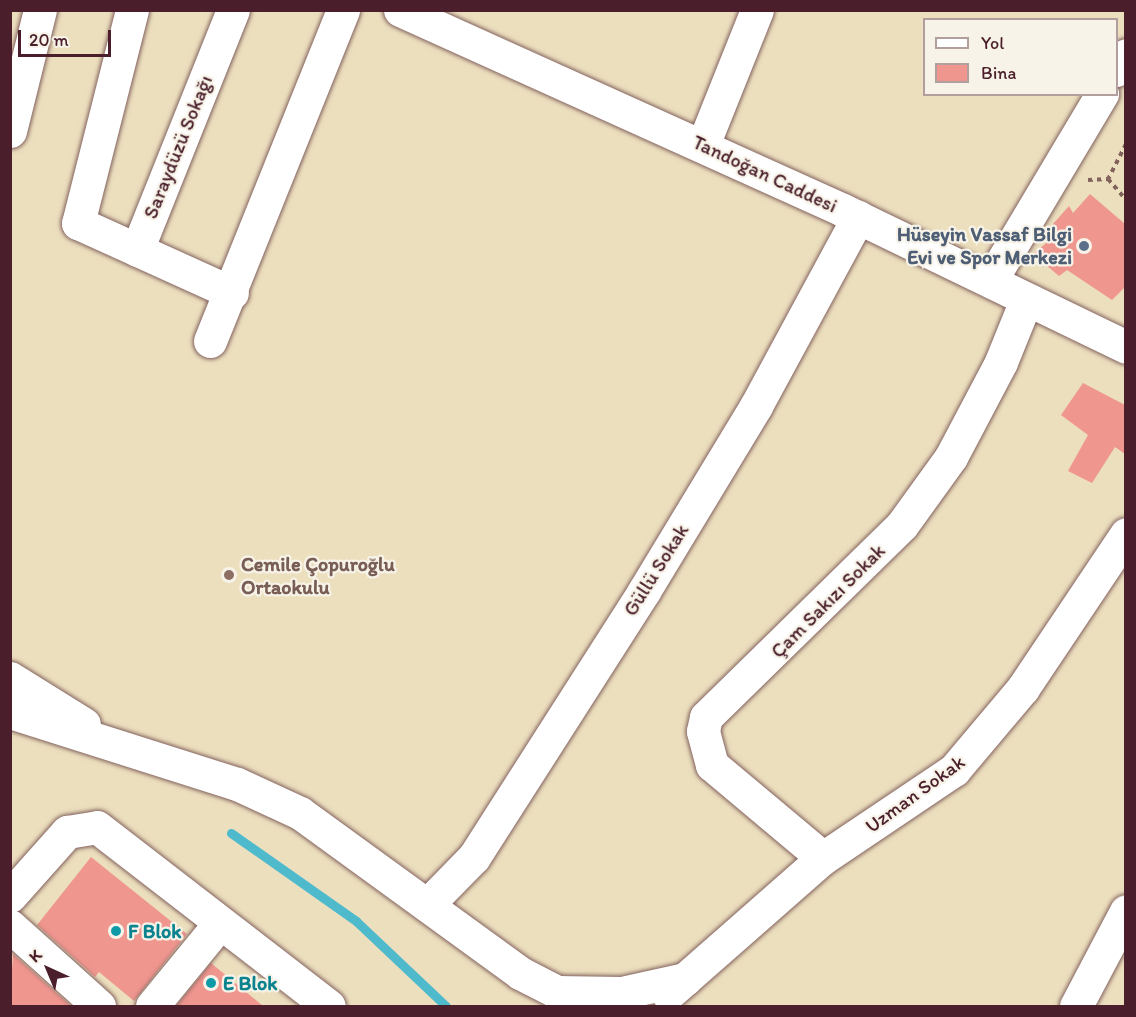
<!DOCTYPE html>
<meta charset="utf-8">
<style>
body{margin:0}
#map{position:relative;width:1136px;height:1017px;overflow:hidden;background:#ecdfbe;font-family:Itim,sans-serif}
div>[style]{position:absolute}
.stream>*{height:9px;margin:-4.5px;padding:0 4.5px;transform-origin:4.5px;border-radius:4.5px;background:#4fbacc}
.building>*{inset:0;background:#ef968f}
.path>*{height:4px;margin-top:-2px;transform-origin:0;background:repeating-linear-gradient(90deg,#83625e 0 4.5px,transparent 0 9px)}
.roads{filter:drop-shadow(0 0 2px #83625e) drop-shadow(0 0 2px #83625e)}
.minor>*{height:33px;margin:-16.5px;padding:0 16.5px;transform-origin:16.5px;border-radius:16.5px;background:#fff}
.dots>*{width:16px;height:16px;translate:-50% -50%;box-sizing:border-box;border:3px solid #f7f3e8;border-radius:50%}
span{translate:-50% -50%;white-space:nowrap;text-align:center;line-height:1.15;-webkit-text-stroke:4.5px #f7f3e8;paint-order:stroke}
.street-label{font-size:20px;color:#4a1f2b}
.service-label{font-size:20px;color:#4e5e75;font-weight:700}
.right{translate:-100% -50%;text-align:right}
.education-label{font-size:20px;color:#785e54;font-weight:700}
.left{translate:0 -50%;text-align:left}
.culture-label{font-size:20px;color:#0d838f;font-weight:700}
.frame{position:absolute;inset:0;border:12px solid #4a1f2b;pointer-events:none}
.legend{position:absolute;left:923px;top:18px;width:195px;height:78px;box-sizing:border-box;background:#f7f3e8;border:2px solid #b29e9c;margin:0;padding:8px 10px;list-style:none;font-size:18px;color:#4a1f2b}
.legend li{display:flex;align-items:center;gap:12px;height:30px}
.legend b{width:30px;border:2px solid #b29e9c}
.north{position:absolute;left:18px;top:939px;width:60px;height:60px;-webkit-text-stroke:4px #f7f3e8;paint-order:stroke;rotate:316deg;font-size:16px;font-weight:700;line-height:24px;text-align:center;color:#4a1f2b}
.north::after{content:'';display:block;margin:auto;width:21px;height:27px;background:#4a1f2b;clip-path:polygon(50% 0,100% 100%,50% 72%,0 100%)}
.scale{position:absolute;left:18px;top:30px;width:93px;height:27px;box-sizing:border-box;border:3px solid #4a1f2b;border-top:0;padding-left:8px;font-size:18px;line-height:21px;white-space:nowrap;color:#4a1f2b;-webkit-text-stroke:4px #f7f3e8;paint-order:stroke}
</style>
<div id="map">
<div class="stream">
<div style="left:231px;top:833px;width:153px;rotate:35.1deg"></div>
<div style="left:356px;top:921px;width:124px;rotate:43.4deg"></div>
</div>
<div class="building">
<div style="clip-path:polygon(1090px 194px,1125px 224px,1125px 287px,1112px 300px,1067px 270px,1059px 276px,1033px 254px,1051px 239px,1045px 233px,1069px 206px,1073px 213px)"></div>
<div style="clip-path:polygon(1083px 383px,1125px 405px,1125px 454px,1115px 447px,1092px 483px,1068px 471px,1088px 435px,1061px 415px)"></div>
<div style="clip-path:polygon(91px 857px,187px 934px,134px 1001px,99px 972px,95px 977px,37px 925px)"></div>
<div style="clip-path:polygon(13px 954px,71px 1006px,10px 1006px)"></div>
<div style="clip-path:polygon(211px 963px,263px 1006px,176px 1006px)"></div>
</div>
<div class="path">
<div style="left:1126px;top:144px;width:39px;rotate:117deg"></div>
<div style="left:1108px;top:179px;width:28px;rotate:49deg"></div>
<div style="left:1088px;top:180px;width:20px;rotate:-3deg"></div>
</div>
<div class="roads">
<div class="minor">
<div style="left:132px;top:10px;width:220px;rotate:104.2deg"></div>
<div style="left:78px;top:223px;width:169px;rotate:24.4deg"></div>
<div style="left:400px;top:10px;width:486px;rotate:24.3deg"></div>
<div style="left:843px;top:210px;width:314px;rotate:25.8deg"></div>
<div style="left:1116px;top:70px;width:18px;rotate:-56deg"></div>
<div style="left:10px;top:131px;width:125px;rotate:-76.1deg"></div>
<div style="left:703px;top:145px;width:145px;rotate:-68.2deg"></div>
<div style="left:137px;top:250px;width:258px;rotate:-68.2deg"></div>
<div style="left:991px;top:280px;width:217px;rotate:-59.2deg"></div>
<div style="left:210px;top:341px;width:357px;rotate:-68.1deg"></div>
<div style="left:10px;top:678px;width:87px;rotate:31.9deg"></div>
<div style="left:10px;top:712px;width:238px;rotate:17.6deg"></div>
<div style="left:237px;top:784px;width:69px;rotate:24.7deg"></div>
<div style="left:300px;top:813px;width:272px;rotate:36deg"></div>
<div style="left:520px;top:973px;width:42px;rotate:27.2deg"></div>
<div style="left:557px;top:992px;width:64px;rotate:0.9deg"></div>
<div style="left:621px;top:993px;width:66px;rotate:-12.3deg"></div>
<div style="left:823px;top:858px;width:145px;rotate:-140deg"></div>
<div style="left:712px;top:765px;width:35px;rotate:-105deg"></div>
<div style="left:703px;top:731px;width:14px;rotate:-78deg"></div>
<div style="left:706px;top:717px;width:274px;rotate:-44.4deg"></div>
<div style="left:902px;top:525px;width:84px;rotate:-54.2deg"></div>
<div style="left:951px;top:457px;width:107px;rotate:-62.2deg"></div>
<div style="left:1001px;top:362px;width:67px;rotate:-68deg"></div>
<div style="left:10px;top:896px;width:86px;rotate:-48.3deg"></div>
<div style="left:67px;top:832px;width:30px;rotate:-9deg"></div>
<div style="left:97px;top:827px;width:293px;rotate:37.7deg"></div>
<div style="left:427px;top:905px;width:67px;rotate:-45.6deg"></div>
<div style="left:474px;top:857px;width:316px;rotate:-57.4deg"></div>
<div style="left:644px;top:591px;width:216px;rotate:-58.8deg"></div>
<div style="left:756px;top:406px;width:215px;rotate:-61.6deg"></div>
<div style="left:10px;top:926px;width:120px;rotate:42deg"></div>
<div style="left:668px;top:994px;width:206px;rotate:-41.3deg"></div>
<div style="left:823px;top:858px;width:158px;rotate:-33.9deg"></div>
<div style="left:954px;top:770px;width:107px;rotate:-49.9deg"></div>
<div style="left:1023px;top:688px;width:185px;rotate:-56.2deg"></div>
<div style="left:152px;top:1006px;width:107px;rotate:-50.7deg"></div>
<div style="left:1076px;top:1006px;width:107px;rotate:-62.2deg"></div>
</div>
</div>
<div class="dots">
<div style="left:1084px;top:246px;background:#5c6f8a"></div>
<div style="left:229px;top:575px;background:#8d6e63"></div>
<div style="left:116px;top:931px;background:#0f9aa8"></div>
<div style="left:211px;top:983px;background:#0f9aa8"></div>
</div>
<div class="street-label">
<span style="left:178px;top:147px;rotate:-68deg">Saraydüzü Sokağı</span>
<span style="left:765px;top:174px;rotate:25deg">Tandoğan Caddesi</span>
<span style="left:656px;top:570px;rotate:-58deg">Güllü Sokak</span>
<span style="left:828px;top:601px;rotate:-45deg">Çam Sakızı Sokak</span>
<span style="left:915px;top:794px;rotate:-36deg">Uzman Sokak</span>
</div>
<div class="service-label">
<span class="right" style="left:1072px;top:246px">Hüseyin Vassaf Bilgi<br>Evi ve Spor Merkezi</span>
</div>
<div class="education-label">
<span class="left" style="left:241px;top:576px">Cemile Çopuroğlu<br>Ortaokulu</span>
</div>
<div class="culture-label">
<span class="left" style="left:128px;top:931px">F Blok</span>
<span class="left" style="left:223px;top:983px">E Blok</span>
</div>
<div class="frame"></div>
<ul class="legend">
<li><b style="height:8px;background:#fff"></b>Yol</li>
<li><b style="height:16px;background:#ef968f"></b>Bina</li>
</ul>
<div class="north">K</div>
<div class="scale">20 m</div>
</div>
